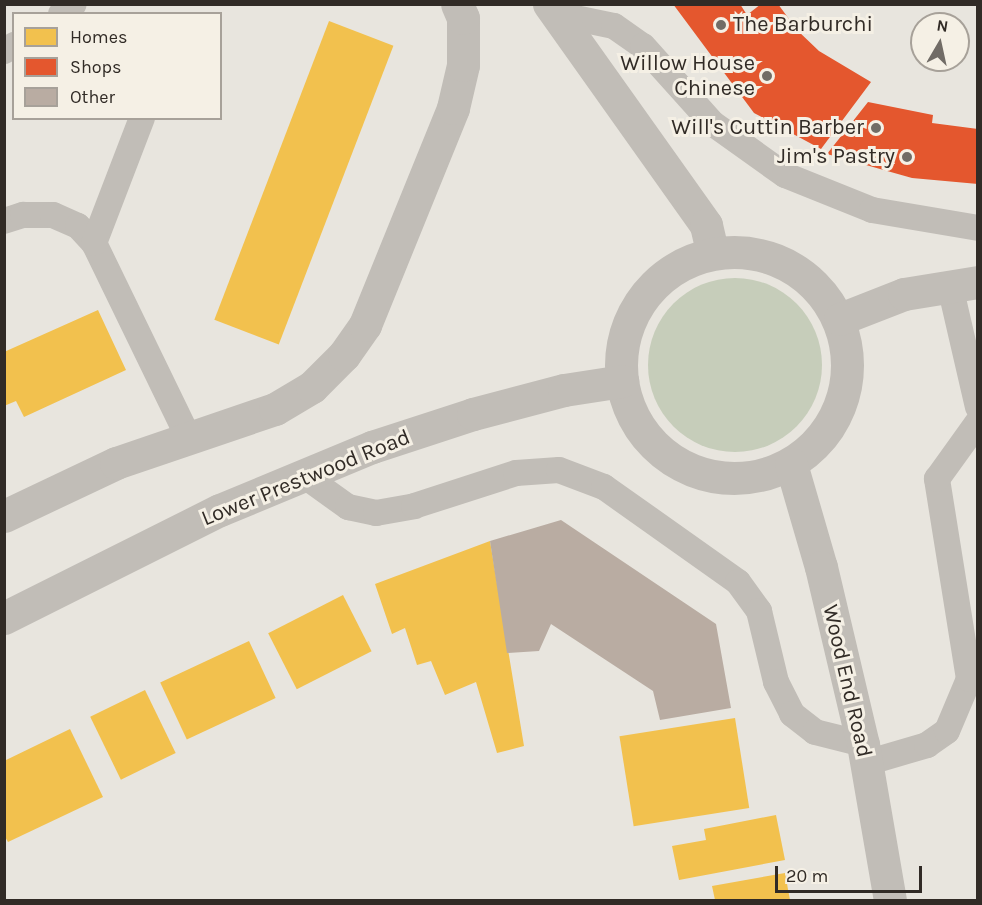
<!DOCTYPE html>
<style>
body{margin:0}
#map{position:relative;width:982px;height:905px;overflow:hidden;background:#e8e5de;font-family:Karla,sans-serif}
div>[style]{position:absolute}
.green>*{inset:0;background:#c6cdba}
.round{border-radius:50%}
.homes>*{inset:0;background:#f2c14e;transform-origin:0 0}
.shops>*{inset:0;background:#e4572e}
.building>*{inset:0;background:#b9aca2}
.service>*{height:26px;margin:-13px;padding:0 13px;transform-origin:13px;border-radius:13px;background:#c1bdb7}
.minor>*{height:33px;margin:-16.5px;padding:0 16.5px;transform-origin:16.5px;border-radius:16.5px;background:#c1bdb7}
.tertiary>*{height:33px;margin:-16.5px;padding:0 16.5px;transform-origin:16.5px;border-radius:16.5px;background:#c1bdb7}
.tertiary>.ring{margin:-16.5px;padding:0;box-sizing:content-box;background:none;border:33px solid #c1bdb7;border-radius:50%}
.dots>*{width:16px;height:16px;translate:-50% -50%;box-sizing:border-box;border:3px solid #f5f0e5;border-radius:50%}
span{translate:-50% -50%;white-space:nowrap;text-align:center;line-height:1.15;-webkit-text-stroke:6px #f5f0e5;paint-order:stroke}
.poi-label{font-size:22px;color:#312b26}
.left{translate:0 -50%;text-align:left}
.right{translate:-100% -50%;text-align:right}
.street-label{font-size:22px;color:#312b26}
.frame{position:absolute;inset:0;border:6px solid #312b26;pointer-events:none}
.legend{position:absolute;left:12px;top:12px;width:210px;height:108px;box-sizing:border-box;background:#f5f0e5;border:2px solid #a7a199;margin:0;padding:8px 10px;list-style:none;font-size:18px;color:#312b26}
.legend li{display:flex;align-items:center;gap:12px;height:30px}
.legend b{width:30px;border:2px solid #a7a199}
.north{position:absolute;left:910px;top:12px;width:60px;height:60px;box-sizing:border-box;background:#f5f0e5;border:2px solid #a7a199;border-radius:50%;rotate:9deg;font-size:16px;font-weight:700;line-height:24px;text-align:center;color:#312b26}
.north::after{content:'';display:block;margin:auto;width:21px;height:27px;background:#716c66;clip-path:polygon(50% 0,100% 100%,50% 72%,0 100%)}
.scale{position:absolute;left:775px;top:866px;width:147px;height:27px;box-sizing:border-box;border:3px solid #312b26;border-top:0;padding-left:8px;font-size:18px;line-height:21px;white-space:nowrap;color:#312b26;-webkit-text-stroke:4px #f5f0e5;paint-order:stroke}
</style>
<div id="map">
<div class="green">
<div class="round" style="left:648px;top:278px;width:174px;height:174px"></div>
</div>
<div class="homes">
<div style="left:329px;top:21px;width:69px;height:320px;rotate:21deg"></div>
<div style="clip-path:polygon(98px 310px,126px 370px,24px 417px,16px 401px,4px 406px,4px 352px)"></div>
<div style="clip-path:polygon(490px 541px,524px 746px,497px 753px,476px 682px,445px 695px,431px 661px,417px 665px,405px 628px,392px 634px,375px 584px)"></div>
<div style="left:343px;top:595px;width:63px;height:84px;rotate:63deg"></div>
<div style="left:249px;top:641px;width:63px;height:98px;rotate:65deg"></div>
<div style="left:145px;top:690px;width:70px;height:61px;rotate:64deg"></div>
<div style="left:735px;top:718px;width:91px;height:117px;rotate:81deg"></div>
<div style="clip-path:polygon(70px 729px,103px 797px,8px 842px,4px 835px,4px 761px)"></div>
<div style="clip-path:polygon(776px 815px,785px 860px,679px 880px,672px 846px,706px 840px,704px 829px)"></div>
<div style="clip-path:polygon(785px 873px,790px 900px,715px 900px,712px 886px)"></div>
</div>
<div class="shops">
<div style="clip-path:polygon(673px 4px,740px 4px,747px 15px,761px 4px,778px 4px,797px 30px,819px 51px,871px 82px,821px 149px,754px 113px)"></div>
<div style="clip-path:polygon(868px 102px,933px 115px,932px 123px,978px 129px,978px 184px,912px 178px,827px 154px)"></div>
</div>
<div class="building">
<div style="clip-path:polygon(561px 520px,716px 624px,731px 708px,660px 720px,653px 691px,551px 624px,539px 651px,507px 653px,490px 541px)"></div>
</div>
<div class="service">
<div style="left:61px;top:14px;width:16px;rotate:-38deg"></div>
<div style="left:556px;top:14px;width:59px;rotate:11.7deg"></div>
<div style="left:614px;top:26px;width:35px;rotate:35deg"></div>
<div style="left:643px;top:46px;width:103px;rotate:48.1deg"></div>
<div style="left:712px;top:123px;width:90px;rotate:35.5deg"></div>
<div style="left:785px;top:175px;width:94px;rotate:21.9deg"></div>
<div style="left:872px;top:210px;width:108px;rotate:9.6deg"></div>
<div style="left:4px;top:51px;width:12px;rotate:-31deg"></div>
<div style="left:4px;top:221px;width:20px;rotate:-18deg"></div>
<div style="left:23px;top:215px;width:30px"></div>
<div style="left:53px;top:215px;width:27px;rotate:24deg"></div>
<div style="left:78px;top:226px;width:23px;rotate:47deg"></div>
<div style="left:94px;top:243px;width:218px;rotate:64.1deg"></div>
<div style="left:94px;top:243px;width:134px;rotate:-69deg"></div>
<div style="left:950px;top:286px;width:124px;rotate:77deg"></div>
<div style="left:302px;top:474px;width:57px;rotate:35.7deg"></div>
<div style="left:348px;top:507px;width:29px;rotate:12deg"></div>
<div style="left:376px;top:513px;width:39px;rotate:-10deg"></div>
<div style="left:414px;top:506px;width:107px;rotate:-17.9deg"></div>
<div style="left:516px;top:473px;width:43px;rotate:-4deg"></div>
<div style="left:559px;top:470px;width:48px;rotate:20.7deg"></div>
<div style="left:604px;top:487px;width:164px;rotate:35.3deg"></div>
<div style="left:738px;top:582px;width:36px;rotate:54deg"></div>
<div style="left:759px;top:611px;width:73px;rotate:76.5deg"></div>
<div style="left:776px;top:682px;width:36px;rotate:63deg"></div>
<div style="left:792px;top:714px;width:29px;rotate:38deg"></div>
<div style="left:815px;top:732px;width:49px;rotate:14deg"></div>
<div style="left:866px;top:763px;width:64px;rotate:-16.4deg"></div>
<div style="left:927px;top:745px;width:24px;rotate:-35deg"></div>
<div style="left:947px;top:731px;width:56px;rotate:-67.1deg"></div>
<div style="left:969px;top:679px;width:203px;rotate:-99.1deg"></div>
<div style="left:937px;top:479px;width:70px;rotate:-54.3deg"></div>
</div>
<div class="minor">
<div style="left:4px;top:516px;width:124px;rotate:-25.3deg"></div>
<div style="left:116px;top:463px;width:168px;rotate:-18.8deg"></div>
<div style="left:275px;top:409px;width:43px;rotate:-30.7deg"></div>
<div style="left:312px;top:387px;width:45px;rotate:-45deg"></div>
<div style="left:344px;top:355px;width:37px;rotate:-55deg"></div>
<div style="left:365px;top:325px;width:234px;rotate:-67.9deg"></div>
<div style="left:453px;top:108px;width:44px;rotate:-76.9deg"></div>
<div style="left:463px;top:65px;width:47px;rotate:-90deg"></div>
<div style="left:463px;top:18px;width:15px;rotate:-113deg"></div>
</div>
<div class="tertiary">
<div style="left:549px;top:4px;width:271px;rotate:54.6deg"></div>
<div style="left:706px;top:225px;width:27px;rotate:77deg"></div>
<div class="ring" style="left:621px;top:252px;width:193px;height:193px"></div>
<div style="left:840px;top:319px;width:69px;rotate:-21.3deg"></div>
<div style="left:904px;top:294px;width:75px;rotate:-9.2deg"></div>
<div style="left:791px;top:464px;width:107px;rotate:73.8deg"></div>
<div style="left:821px;top:567px;width:182px;rotate:76.7deg"></div>
<div style="left:863px;top:744px;width:158px;rotate:80.2deg"></div>
<div style="left:4px;top:618px;width:241px;rotate:-26.6deg"></div>
<div style="left:220px;top:510px;width:165px;rotate:-22.5deg"></div>
<div style="left:372px;top:447px;width:106px;rotate:-18.1deg"></div>
<div style="left:473px;top:414px;width:94px;rotate:-14.8deg"></div>
<div style="left:564px;top:390px;width:59px;rotate:-8.8deg"></div>
</div>
<div class="dots">
<div style="left:721px;top:25px;background:#716c66"></div>
<div style="left:767px;top:76px;background:#716c66"></div>
<div style="left:876px;top:128px;background:#716c66"></div>
<div style="left:907px;top:157px;background:#716c66"></div>
</div>
<div class="poi-label">
<span class="left" style="left:733px;top:25px">The Barburchi</span>
<span class="right" style="left:755px;top:76px">Willow House<br>Chinese</span>
<span class="right" style="left:864px;top:128px">Will's Cuttin Barber</span>
<span class="right" style="left:895px;top:157px">Jim's Pastry</span>
</div>
<div class="street-label">
<span style="left:306px;top:478px;rotate:-22deg">Lower Prestwood Road</span>
<span style="left:847px;top:681px;rotate:77deg">Wood End Road</span>
</div>
<div class="frame"></div>
<ul class="legend">
<li><b style="height:16px;background:#f2c14e"></b>Homes</li>
<li><b style="height:16px;background:#e4572e"></b>Shops</li>
<li><b style="height:16px;background:#b9aca2"></b>Other</li>
</ul>
<div class="north">N</div>
<div class="scale">20 m</div>
</div>
